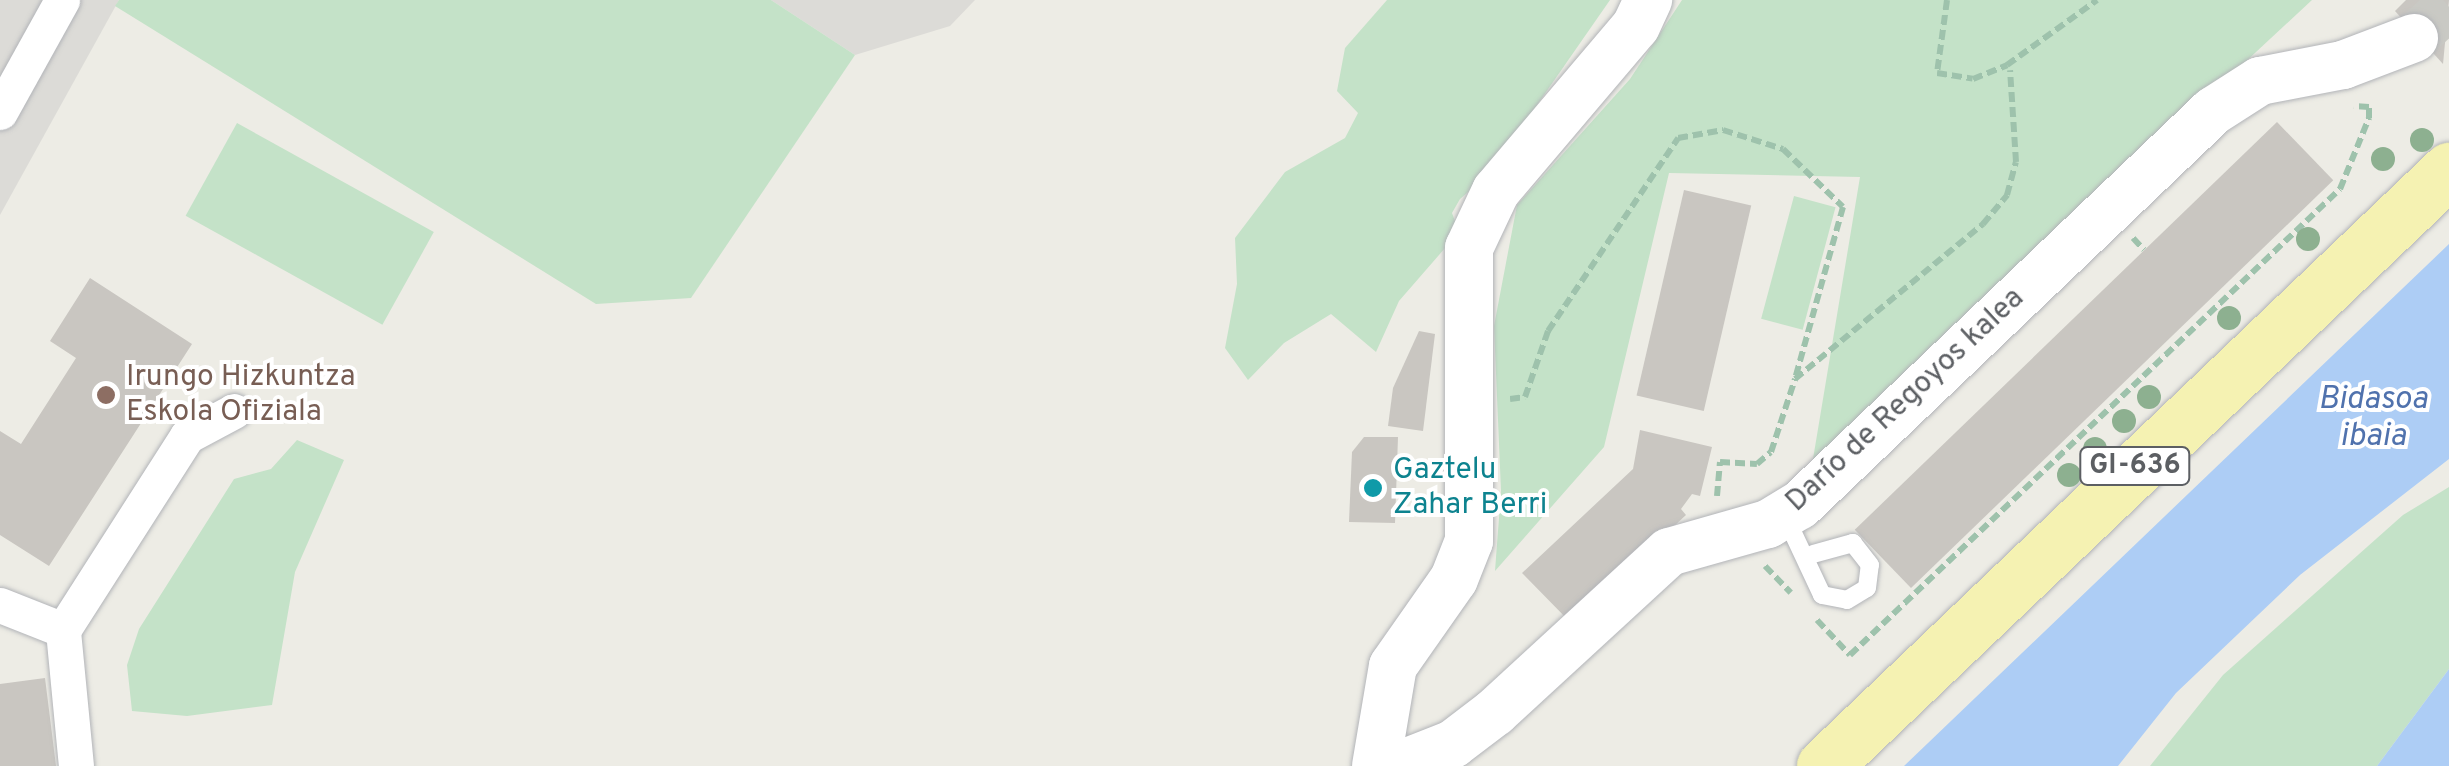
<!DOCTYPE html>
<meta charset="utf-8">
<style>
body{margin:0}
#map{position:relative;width:2449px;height:766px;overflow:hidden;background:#edece5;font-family:Overpass,sans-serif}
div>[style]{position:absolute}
.industrial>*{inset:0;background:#dcdbd7}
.green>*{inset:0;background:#c4e2c8;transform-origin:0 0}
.water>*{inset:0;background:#adcdf5}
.building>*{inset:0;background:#c9c6c1;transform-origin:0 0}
.secondary-tunnel>*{height:48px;margin-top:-24px;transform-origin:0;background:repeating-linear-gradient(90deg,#c9c9c4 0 48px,transparent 0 72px)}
.path>*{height:6px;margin-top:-3px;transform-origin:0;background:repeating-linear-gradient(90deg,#9ec2ac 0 10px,transparent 0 15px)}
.roads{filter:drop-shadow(0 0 2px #b2b4b8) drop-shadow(0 0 2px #b2b4b8)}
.lane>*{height:18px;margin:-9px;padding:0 9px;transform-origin:9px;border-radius:9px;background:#fff}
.street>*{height:35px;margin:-17.5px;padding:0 17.5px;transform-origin:17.5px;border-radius:17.5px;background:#fff}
.secondary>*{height:48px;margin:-24px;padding:0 24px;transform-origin:24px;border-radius:24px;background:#fff}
.primary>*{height:55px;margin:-27.5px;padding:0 27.5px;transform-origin:27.5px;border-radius:27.5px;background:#f5f2b2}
.trees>*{width:24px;height:24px;margin:-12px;border-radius:50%;background:#8db090}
.dots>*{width:28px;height:28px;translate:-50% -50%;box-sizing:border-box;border:5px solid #fff;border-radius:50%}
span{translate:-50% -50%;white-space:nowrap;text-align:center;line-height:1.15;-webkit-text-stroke:8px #fff;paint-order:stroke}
.shield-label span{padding:2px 8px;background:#fff;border:2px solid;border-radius:8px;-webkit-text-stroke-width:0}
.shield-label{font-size:28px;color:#5c5f63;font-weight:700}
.education-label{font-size:30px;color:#785e54}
.left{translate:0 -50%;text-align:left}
.street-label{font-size:30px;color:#5c5f63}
.culture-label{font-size:30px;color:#0d838f}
.water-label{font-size:32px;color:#5072ad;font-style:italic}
</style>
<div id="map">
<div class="industrial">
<div style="clip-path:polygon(0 0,119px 0,0 215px)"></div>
<div style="clip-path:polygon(771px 0,975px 0,950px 26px,855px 55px)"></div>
</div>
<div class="green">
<div style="clip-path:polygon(119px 0,771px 0,855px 55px,691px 298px,596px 304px,115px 6px)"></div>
<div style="clip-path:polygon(1387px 0,1610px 0,1489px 174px,1460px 199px,1452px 213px,1459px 232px,1399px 301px,1376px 352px,1331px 314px,1284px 343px,1248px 380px,1225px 348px,1237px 284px,1235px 238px,1285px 172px,1345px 138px,1358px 113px,1337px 91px,1345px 48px)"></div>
<div style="clip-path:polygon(1682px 0,2312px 0,1812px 465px,1860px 177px,1669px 173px,1604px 447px,1495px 571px,1501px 491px,1494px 326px,1517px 205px,1630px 79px)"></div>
<div style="left:237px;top:123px;width:225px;height:106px;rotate:29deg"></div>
<div style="left:1794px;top:196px;width:43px;height:127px;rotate:15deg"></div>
<div style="clip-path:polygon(297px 440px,344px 460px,295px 572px,272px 705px,187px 716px,132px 711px,127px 665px,139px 629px,234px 479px,271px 469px)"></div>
<div style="clip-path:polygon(2449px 487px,2449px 669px,2377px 766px,2150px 766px,2223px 675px,2403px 515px)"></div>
</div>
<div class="water">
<div style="clip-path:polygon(2449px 244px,2449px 459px,2300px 575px,2176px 693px,2118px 766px,1904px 766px)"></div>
<div style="clip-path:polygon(2449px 669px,2449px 766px,2377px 766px)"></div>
</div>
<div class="building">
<div style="clip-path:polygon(2406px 0,2449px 0,2443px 64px,2395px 11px)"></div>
<div style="left:2277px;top:122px;width:81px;height:587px;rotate:46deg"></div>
<div style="left:1684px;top:190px;width:69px;height:211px;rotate:13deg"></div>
<div style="clip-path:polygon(90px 278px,192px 344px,49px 566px,0 535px,0 431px,21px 444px,76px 358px,50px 341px)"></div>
<div style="clip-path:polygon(1419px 331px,1435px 334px,1423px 431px,1388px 426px,1393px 388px)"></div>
<div style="clip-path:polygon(1640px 430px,1712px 447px,1700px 496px,1692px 494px,1681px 509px,1686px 515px,1570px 622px,1522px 573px,1633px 469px)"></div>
<div style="clip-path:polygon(1364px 437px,1398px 437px,1395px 523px,1349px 522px,1352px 452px)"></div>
<div style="clip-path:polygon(45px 678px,56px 766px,0 766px,0 684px)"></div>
</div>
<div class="secondary-tunnel">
<div style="left:2414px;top:38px;width:47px;rotate:-42.4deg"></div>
</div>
<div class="path">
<div style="left:1947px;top:0;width:74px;rotate:97.8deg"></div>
<div style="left:1937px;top:73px;width:36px;rotate:9deg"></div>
<div style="left:1973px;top:79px;width:37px;rotate:-22deg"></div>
<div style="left:2007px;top:65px;width:111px;rotate:-35.8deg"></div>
<div style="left:2133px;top:238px;width:16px;rotate:47deg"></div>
<div style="left:1510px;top:399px;width:15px;rotate:-8deg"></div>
<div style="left:1525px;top:397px;width:70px;rotate:-70.8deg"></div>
<div style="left:1548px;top:331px;width:233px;rotate:-56deg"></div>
<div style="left:1678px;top:138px;width:46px;rotate:-10.1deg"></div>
<div style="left:1723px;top:130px;width:63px;rotate:17.6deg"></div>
<div style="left:1783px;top:149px;width:83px;rotate:44deg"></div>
<div style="left:1843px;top:207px;width:179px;rotate:105.6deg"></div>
<div style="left:1717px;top:496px;width:34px;rotate:-85deg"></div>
<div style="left:1720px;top:462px;width:37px;rotate:3deg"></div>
<div style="left:1757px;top:464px;width:18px;rotate:-41deg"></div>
<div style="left:1771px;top:452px;width:77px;rotate:-71.8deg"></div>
<div style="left:1795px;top:379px;width:244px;rotate:-39.5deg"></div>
<div style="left:1983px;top:224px;width:38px;rotate:-50deg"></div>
<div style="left:2007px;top:195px;width:34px;rotate:-75deg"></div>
<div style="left:2016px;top:162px;width:92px;rotate:-93.7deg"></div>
<div style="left:1765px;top:566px;width:37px;rotate:46deg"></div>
<div style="left:1817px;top:620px;width:48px;rotate:46.7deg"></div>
<div style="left:1850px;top:655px;width:676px;rotate:-43.56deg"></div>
<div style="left:2340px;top:189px;width:77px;rotate:-67.8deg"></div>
<div style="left:2369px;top:118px;width:11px;rotate:-90deg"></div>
<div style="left:2369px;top:107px;width:15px;rotate:-176deg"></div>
</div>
<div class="roads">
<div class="lane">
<div style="left:1785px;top:516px;width:87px;rotate:64.9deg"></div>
<div style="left:1822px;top:595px;width:25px;rotate:11deg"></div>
<div style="left:1847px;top:600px;width:23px;rotate:-31deg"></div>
<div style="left:1867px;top:588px;width:23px;rotate:-83deg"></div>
<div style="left:1870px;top:565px;width:28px;rotate:-128deg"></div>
<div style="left:1853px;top:543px;width:41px;rotate:164.6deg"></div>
</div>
<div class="street">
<div style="left:0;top:112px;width:128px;rotate:-61deg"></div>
<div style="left:0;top:605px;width:68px;rotate:21.6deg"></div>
<div style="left:76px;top:766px;width:137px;rotate:-95.5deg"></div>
<div style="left:63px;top:630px;width:230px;rotate:-57.4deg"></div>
<div style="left:187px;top:436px;width:53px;rotate:-28deg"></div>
</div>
<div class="secondary">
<div style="left:1376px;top:766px;width:101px;rotate:-80.4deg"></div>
<div style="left:1393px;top:666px;width:106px;rotate:-55deg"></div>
<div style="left:1454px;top:579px;width:41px;rotate:-68.5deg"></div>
<div style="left:1469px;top:541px;width:293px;rotate:-90deg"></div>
<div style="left:1469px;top:248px;width:63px;rotate:-64.7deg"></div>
<div style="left:1496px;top:191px;width:216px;rotate:-49.7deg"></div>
<div style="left:1636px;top:26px;width:29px;rotate:-65deg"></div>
<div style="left:1397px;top:766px;width:60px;rotate:-21.4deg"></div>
<div style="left:1453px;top:744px;width:53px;rotate:-37.3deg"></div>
<div style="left:1495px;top:712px;width:236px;rotate:-42.6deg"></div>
<div style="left:1669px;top:552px;width:103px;rotate:-15.8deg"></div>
<div style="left:1768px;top:524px;width:37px;rotate:-31deg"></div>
<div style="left:1800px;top:505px;width:571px;rotate:-43.65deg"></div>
<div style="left:2213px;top:111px;width:56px;rotate:-32.6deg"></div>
<div style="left:2260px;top:81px;width:85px;rotate:-10.9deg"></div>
<div style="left:2343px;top:65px;width:76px;rotate:-20.8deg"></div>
</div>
<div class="primary">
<div style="left:1824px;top:766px;width:864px;rotate:-43.64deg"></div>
</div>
</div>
<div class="trees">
<div style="left:2422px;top:140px"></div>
<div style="left:2383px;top:159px"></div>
<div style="left:2308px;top:239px"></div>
<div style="left:2229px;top:318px"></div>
<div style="left:2149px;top:397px"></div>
<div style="left:2124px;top:421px"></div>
<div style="left:2095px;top:449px"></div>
<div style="left:2069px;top:475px"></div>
</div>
<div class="dots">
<div style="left:106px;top:395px;background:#8d6e63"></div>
<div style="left:1373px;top:488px;background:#0f9aa8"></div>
</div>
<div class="shield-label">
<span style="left:2135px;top:466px">GI-636</span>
</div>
<div class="education-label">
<span class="left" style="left:126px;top:395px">Irungo Hizkuntza<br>Eskola Ofiziala</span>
</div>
<div class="street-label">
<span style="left:1906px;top:401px;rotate:-43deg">Darío de Regoyos kalea</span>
</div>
<div class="culture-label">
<span class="left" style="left:1393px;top:488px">Gaztelu<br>Zahar Berri</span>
</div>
<div class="water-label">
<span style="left:2373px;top:419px">Bidasoa<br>ibaia</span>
</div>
</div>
